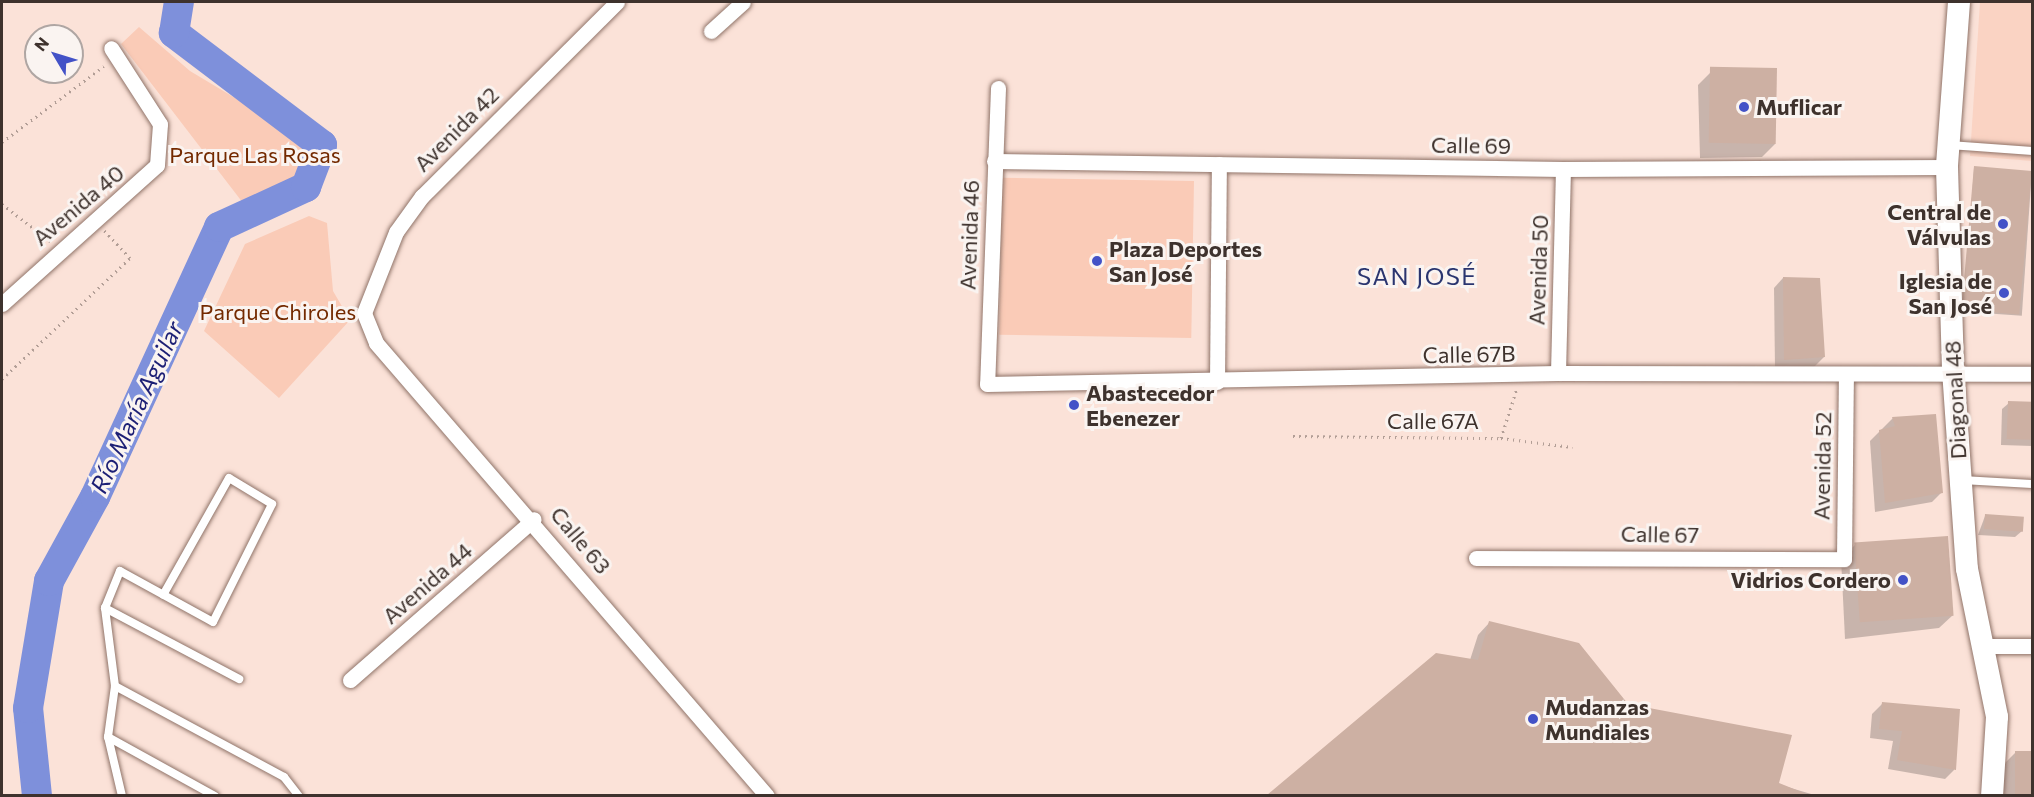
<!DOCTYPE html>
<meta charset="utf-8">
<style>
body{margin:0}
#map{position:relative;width:2034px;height:797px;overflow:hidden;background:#fbe2d8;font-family:Commissioner,sans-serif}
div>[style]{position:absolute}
.built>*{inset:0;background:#fad3c3}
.green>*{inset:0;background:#facbb7;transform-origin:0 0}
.shadow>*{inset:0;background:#0003;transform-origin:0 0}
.river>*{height:30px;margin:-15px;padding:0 15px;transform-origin:15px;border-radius:15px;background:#7e90db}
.building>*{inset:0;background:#cdb0a3;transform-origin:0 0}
.path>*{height:3px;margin-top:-1.5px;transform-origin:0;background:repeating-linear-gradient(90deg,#b29e96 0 1.5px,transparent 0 6px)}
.roads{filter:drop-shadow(0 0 2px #907469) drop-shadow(0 0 2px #907469)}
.lane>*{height:8px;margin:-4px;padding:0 4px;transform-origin:4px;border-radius:4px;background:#fff}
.street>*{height:15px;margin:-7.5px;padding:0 7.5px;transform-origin:7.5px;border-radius:7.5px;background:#fff}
.secondary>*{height:22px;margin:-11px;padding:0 11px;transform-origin:11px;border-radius:11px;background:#fff}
.dots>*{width:16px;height:16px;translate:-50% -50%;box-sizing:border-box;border:3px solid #faf4f1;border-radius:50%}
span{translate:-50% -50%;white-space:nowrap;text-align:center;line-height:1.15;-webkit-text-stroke:6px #faf4f1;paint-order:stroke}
.poi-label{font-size:22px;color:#3e322d;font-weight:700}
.left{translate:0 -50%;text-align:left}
.right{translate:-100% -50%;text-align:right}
.street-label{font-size:22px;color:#3e322d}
.park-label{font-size:22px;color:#742a00}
.neighbourhood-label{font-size:24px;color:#2a356f;letter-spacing:1.5px}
.water-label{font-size:24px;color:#1c1f75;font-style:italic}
.frame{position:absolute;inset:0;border:3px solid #3e322d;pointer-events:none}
.north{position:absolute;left:24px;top:24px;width:60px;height:60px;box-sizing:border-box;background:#faf4f1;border:2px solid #afa6a3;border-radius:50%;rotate:308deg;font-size:16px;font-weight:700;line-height:24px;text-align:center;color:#3e322d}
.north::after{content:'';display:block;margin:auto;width:21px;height:27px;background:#4352c7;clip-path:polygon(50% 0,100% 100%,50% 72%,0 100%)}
</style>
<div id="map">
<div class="built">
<div style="clip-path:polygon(1980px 2px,2032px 2px,2032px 161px,1970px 156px)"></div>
</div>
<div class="green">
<div style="clip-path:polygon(139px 27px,190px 71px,292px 132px,305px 152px,301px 178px,243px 203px,121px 44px)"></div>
<div style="left:1194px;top:181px;width:157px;height:192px;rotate:91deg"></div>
<div style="clip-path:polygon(309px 216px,327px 223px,333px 291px,350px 320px,279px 398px,204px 331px,245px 244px)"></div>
</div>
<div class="shadow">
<div style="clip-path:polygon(1711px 72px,1775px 144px,1762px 157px,1700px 158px,1698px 85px)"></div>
<div style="left:1974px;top:168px;width:58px;height:144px;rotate:4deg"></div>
<div style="clip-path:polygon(1783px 278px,1824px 357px,1814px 367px,1775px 369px,1774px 288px)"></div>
<div style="clip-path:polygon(2009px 403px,2032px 403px,2032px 446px,2001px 445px,2002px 409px)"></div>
<div style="clip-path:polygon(1893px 418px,1942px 492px,1932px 502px,1875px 512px,1870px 441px)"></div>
<div style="clip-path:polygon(1985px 516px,2022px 531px,2015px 537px,1978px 535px)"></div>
<div style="clip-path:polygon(1855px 545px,1953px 615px,1939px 628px,1845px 639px,1841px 558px)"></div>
<div style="clip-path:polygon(1489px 623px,1627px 705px,1777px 784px,1818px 796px,1269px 796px,1436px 655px,1470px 660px,1478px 635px)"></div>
<div style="clip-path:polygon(1882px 704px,1958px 711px,1954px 770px,1945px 779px,1888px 769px,1893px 741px,1870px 738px,1872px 714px)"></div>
<div style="clip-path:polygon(2015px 753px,2032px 753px,2032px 796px,2002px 796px,2002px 766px)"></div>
</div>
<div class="river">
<div style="left:37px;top:796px;width:88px;rotate:-95.8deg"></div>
<div style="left:28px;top:708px;width:129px;rotate:-80.6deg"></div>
<div style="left:49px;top:581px;width:96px;rotate:-61.3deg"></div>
<div style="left:95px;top:497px;width:297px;rotate:-65.3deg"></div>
<div style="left:219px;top:227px;width:96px;rotate:-24.7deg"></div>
<div style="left:306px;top:187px;width:45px;rotate:-69.1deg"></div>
<div style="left:322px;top:145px;width:186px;rotate:-142.9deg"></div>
<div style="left:174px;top:33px;width:31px;rotate:-81deg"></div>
</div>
<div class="building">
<div style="left:1777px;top:68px;width:76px;height:67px;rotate:91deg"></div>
<div style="left:1974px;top:166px;width:58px;height:144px;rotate:5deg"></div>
<div style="clip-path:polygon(1783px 277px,1820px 278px,1825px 357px,1784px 360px)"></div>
<div style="left:2008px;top:401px;width:24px;height:38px;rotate:2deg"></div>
<div style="clip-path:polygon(1936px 414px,1943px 493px,1885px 503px,1879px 430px,1895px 426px,1892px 417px)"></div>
<div style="left:1985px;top:514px;width:39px;height:15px;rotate:4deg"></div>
<div style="left:1948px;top:536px;width:80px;height:94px;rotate:86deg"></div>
<div style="clip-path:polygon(1489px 621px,1579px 643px,1628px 704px,1792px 735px,1779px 783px,1809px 795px,1267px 795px,1436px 653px,1478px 660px)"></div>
<div style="clip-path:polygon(1882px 702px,1960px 709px,1956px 770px,1897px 760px,1902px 731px,1879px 729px)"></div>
<div style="left:2015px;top:751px;width:17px;height:44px"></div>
</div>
<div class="path">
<div style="left:2px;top:142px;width:127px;rotate:-36.7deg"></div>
<div style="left:2px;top:204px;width:61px;rotate:37.6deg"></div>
<div style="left:2px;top:379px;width:176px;rotate:-43.4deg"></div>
<div style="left:130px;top:258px;width:38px;rotate:-133deg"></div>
<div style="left:1293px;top:436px;width:208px;rotate:0.6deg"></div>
<div style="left:1501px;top:438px;width:72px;rotate:7.2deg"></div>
<div style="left:1501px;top:438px;width:52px;rotate:-72.3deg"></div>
</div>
<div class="roads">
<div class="lane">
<div style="left:1950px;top:145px;width:82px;rotate:4.2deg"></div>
<div style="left:1962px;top:480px;width:70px;rotate:3.3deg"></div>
<div style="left:105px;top:608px;width:152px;rotate:27.9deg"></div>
<div style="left:115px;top:686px;width:192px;rotate:28.3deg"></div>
<div style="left:284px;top:777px;width:24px;rotate:52deg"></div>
<div style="left:108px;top:737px;width:122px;rotate:28.9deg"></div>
<div style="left:122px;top:796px;width:61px;rotate:-103.3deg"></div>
<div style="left:108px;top:737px;width:51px;rotate:-82.2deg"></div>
<div style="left:115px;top:686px;width:79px;rotate:-97.3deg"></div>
<div style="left:105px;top:608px;width:40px;rotate:-68deg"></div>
<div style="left:120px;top:571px;width:106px;rotate:28.7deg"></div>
<div style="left:213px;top:622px;width:132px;rotate:-63.4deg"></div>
<div style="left:272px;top:504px;width:50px;rotate:-148.8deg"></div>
<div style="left:229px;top:478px;width:134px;rotate:119.4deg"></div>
</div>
<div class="street">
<div style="left:617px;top:2px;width:275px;rotate:135.1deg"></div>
<div style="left:422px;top:196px;width:44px;rotate:125.8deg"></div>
<div style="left:396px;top:232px;width:87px;rotate:111.6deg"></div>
<div style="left:364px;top:313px;width:32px;rotate:68deg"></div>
<div style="left:376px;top:343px;width:598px;rotate:49.2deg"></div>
<div style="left:711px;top:31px;width:43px;rotate:-42.2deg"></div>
<div style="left:998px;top:88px;width:296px;rotate:92.1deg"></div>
<div style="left:987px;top:384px;width:571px;rotate:-1.1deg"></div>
<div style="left:1558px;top:373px;width:474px;rotate:0.1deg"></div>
<div style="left:994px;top:161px;width:569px;rotate:0.81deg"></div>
<div style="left:1563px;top:169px;width:384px;rotate:-0.3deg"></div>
<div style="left:2px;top:304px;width:208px;rotate:-41.9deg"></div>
<div style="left:157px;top:165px;width:41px;rotate:-85.8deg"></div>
<div style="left:160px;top:124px;width:90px;rotate:-122.8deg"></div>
<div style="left:1558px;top:373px;width:204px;rotate:-88.6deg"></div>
<div style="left:1217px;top:382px;width:218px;rotate:-89.5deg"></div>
<div style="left:1476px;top:558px;width:368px;rotate:0.2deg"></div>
<div style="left:1844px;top:559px;width:185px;rotate:-89.4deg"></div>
<div style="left:1981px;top:646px;width:51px"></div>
<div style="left:350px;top:680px;width:244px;rotate:-41.2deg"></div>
</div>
<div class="secondary">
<div style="left:1959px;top:2px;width:165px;rotate:94.2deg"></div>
<div style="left:1947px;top:167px;width:203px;rotate:88.3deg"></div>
<div style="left:1953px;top:370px;width:199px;rotate:86deg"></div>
<div style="left:1967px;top:569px;width:151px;rotate:78.5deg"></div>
<div style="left:1997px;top:717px;width:79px;rotate:93.6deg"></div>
</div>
</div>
<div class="dots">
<div style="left:1744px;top:107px;background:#4352c7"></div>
<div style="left:2003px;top:224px;background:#4352c7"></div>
<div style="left:1097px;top:261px;background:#4352c7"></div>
<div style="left:2004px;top:293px;background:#4352c7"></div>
<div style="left:1074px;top:405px;background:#4352c7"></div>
<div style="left:1903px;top:580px;background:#4352c7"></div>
<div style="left:1533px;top:719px;background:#4352c7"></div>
</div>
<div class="poi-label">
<span class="left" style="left:1756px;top:107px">Muflicar</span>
<span class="right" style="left:1991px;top:224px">Central de<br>Válvulas</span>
<span class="left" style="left:1109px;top:261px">Plaza Deportes<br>San José</span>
<span class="right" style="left:1992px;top:293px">Iglesia de<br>San José</span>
<span class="left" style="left:1086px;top:405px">Abastecedor<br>Ebenezer</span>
<span class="right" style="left:1891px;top:580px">Vidrios Cordero</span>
<span class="left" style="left:1545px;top:719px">Mudanzas<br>Mundiales</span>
</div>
<div class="street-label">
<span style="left:456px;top:129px;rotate:-45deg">Avenida 42</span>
<span style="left:1471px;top:145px;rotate:1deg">Calle 69</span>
<span style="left:78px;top:205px;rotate:-40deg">Avenida 40</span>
<span style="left:969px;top:235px;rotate:-88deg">Avenida 46</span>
<span style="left:1538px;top:270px;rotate:-88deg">Avenida 50</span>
<span style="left:1469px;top:354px;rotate:-1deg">Calle 67B</span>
<span style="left:1955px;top:400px;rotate:-93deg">Diagonal 48</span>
<span style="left:1433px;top:421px">Calle 67A</span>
<span style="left:1822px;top:466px;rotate:-89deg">Avenida 52</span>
<span style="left:1660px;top:534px;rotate:1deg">Calle 67</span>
<span style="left:581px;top:540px;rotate:50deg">Calle 63</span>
<span style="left:427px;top:583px;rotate:-41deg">Avenida 44</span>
</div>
<div class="park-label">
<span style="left:255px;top:155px">Parque Las Rosas</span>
<span style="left:278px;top:312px">Parque Chiroles</span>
</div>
<div class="neighbourhood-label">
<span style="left:1417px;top:276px">SAN JOSÉ</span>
</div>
<div class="water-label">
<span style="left:136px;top:407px;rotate:-65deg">Río María Aguilar</span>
</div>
<div class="frame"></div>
<div class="north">N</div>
</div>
